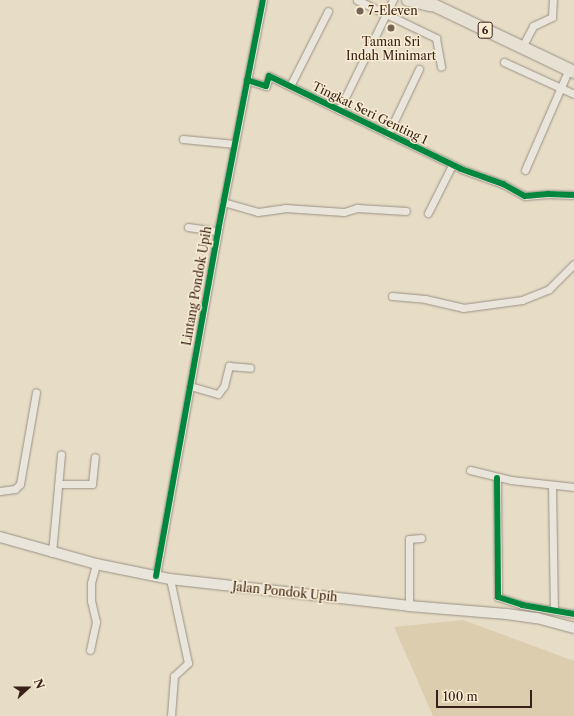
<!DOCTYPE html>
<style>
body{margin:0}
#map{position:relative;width:574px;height:716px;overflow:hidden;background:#e7dcc6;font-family:"Libre Caslon Text",serif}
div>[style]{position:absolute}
.green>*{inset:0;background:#ddcdaf}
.roads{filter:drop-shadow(0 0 1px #9a9184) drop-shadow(0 0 1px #9a9184)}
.street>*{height:7px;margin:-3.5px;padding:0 3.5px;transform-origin:3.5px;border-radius:3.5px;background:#eae5da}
.secondary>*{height:10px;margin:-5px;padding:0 5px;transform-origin:5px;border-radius:5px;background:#eae5da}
.primary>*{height:12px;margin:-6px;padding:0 6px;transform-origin:6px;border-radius:6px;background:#e7e1d4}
.cycleway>*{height:6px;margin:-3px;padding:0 3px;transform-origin:3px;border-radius:3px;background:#00873e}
.dots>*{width:11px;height:11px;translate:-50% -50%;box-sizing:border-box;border:2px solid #f8ecd1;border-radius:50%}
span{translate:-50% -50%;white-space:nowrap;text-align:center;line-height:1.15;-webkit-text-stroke:3px #f8ecd1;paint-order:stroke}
.shield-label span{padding:1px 3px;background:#f8ecd1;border:1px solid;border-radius:3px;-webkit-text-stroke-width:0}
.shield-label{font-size:11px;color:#392119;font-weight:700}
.poi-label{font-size:12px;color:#392119}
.left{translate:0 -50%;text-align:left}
.street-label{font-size:12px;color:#392119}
.north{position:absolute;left:8px;top:668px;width:40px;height:40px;-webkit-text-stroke:3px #f8ecd1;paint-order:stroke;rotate:69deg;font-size:11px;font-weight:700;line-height:16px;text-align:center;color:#392119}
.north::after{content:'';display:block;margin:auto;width:14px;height:18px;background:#392119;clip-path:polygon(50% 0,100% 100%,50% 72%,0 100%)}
.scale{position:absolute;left:436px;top:690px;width:96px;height:18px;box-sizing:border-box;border:2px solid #392119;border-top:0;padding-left:5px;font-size:12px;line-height:14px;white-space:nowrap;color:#392119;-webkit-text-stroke:3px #f8ecd1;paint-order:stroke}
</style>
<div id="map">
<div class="green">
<div style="clip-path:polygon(463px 620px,574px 661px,574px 716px,433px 716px,394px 627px)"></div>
</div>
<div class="roads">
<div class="street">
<div style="left:357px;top:0;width:88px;rotate:25.7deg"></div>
<div style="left:436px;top:38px;width:29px;rotate:80deg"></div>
<div style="left:522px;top:47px;width:24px;rotate:-62deg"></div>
<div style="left:533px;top:26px;width:21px;rotate:-25deg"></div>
<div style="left:552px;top:17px;width:17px;rotate:-87deg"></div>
<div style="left:504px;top:62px;width:77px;rotate:24.6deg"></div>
<div style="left:247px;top:80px;width:20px;rotate:18deg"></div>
<div style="left:266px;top:86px;width:10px;rotate:-73deg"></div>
<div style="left:269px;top:76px;width:213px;rotate:25.8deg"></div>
<div style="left:461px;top:169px;width:45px;rotate:19.7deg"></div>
<div style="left:503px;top:184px;width:25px;rotate:29deg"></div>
<div style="left:525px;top:196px;width:23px;rotate:-5deg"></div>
<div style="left:548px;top:194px;width:26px;rotate:2deg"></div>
<div style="left:290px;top:86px;width:84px;rotate:-63.1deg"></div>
<div style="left:339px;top:110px;width:123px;rotate:-63.9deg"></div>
<div style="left:388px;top:134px;width:72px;rotate:-64.5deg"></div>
<div style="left:183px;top:139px;width:52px;rotate:5.5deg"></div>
<div style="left:525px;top:170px;width:110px;rotate:-66.5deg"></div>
<div style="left:223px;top:202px;width:36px;rotate:16deg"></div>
<div style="left:258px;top:212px;width:27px;rotate:-8deg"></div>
<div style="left:285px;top:208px;width:59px;rotate:3.9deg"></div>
<div style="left:344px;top:212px;width:14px;rotate:-17deg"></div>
<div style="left:357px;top:208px;width:49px;rotate:3.5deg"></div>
<div style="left:428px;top:213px;width:54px;rotate:-63.4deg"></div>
<div style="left:188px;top:227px;width:30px;rotate:8deg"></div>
<div style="left:392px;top:296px;width:33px;rotate:5deg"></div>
<div style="left:425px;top:299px;width:39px;rotate:13deg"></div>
<div style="left:463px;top:308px;width:60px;rotate:-7.7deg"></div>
<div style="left:522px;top:300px;width:29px;rotate:-22deg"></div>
<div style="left:549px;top:289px;width:35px;rotate:-45deg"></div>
<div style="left:190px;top:386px;width:29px;rotate:16deg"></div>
<div style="left:218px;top:394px;width:10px;rotate:-53deg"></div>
<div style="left:224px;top:386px;width:21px;rotate:-76deg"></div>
<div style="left:229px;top:366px;width:21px;rotate:5deg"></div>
<div style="left:470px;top:470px;width:42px;rotate:13.7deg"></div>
<div style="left:511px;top:480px;width:63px;rotate:6.3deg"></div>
<div style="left:497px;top:478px;width:119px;rotate:89.5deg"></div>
<div style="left:498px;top:597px;width:25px;rotate:18deg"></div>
<div style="left:522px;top:605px;width:53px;rotate:9.8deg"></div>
<div style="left:59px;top:484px;width:33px"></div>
<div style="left:92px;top:484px;width:27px;rotate:-84deg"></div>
<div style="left:552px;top:486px;width:123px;rotate:89.1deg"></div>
<div style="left:0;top:491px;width:15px;rotate:-8deg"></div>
<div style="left:15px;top:489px;width:7px;rotate:-45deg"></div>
<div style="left:20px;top:484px;width:93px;rotate:-80.1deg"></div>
<div style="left:52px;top:553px;width:99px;rotate:-84.8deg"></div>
<div style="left:156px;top:576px;width:351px;rotate:-79.8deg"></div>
<div style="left:218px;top:231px;width:235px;rotate:-79deg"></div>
<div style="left:170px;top:579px;width:86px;rotate:77.9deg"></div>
<div style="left:188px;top:663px;width:19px;rotate:137deg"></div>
<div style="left:174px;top:676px;width:40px;rotate:94.3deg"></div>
<div style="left:409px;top:606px;width:67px;rotate:-90deg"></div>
<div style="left:409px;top:539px;width:12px;rotate:-5deg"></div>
<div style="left:90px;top:650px;width:29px;rotate:-78deg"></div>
<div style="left:96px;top:622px;width:22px;rotate:-103deg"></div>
<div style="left:91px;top:601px;width:18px;rotate:-90deg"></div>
<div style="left:91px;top:583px;width:20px;rotate:-75deg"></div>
</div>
<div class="secondary">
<div style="left:0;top:537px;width:100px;rotate:15.7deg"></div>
<div style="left:96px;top:564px;width:76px;rotate:11.5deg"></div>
<div style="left:170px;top:579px;width:241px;rotate:6.4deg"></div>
<div style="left:409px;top:606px;width:98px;rotate:4.7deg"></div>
<div style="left:507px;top:614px;width:30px;rotate:8deg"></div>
<div style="left:537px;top:618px;width:38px;rotate:15deg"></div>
</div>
<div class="primary">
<div style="left:408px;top:0;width:23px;rotate:13deg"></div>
<div style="left:423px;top:0;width:167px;rotate:25.5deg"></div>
</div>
</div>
<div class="cycleway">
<div style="left:247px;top:80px;width:20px;rotate:18deg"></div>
<div style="left:266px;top:86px;width:10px;rotate:-73deg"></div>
<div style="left:269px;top:76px;width:213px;rotate:25.8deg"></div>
<div style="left:461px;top:169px;width:45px;rotate:19.7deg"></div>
<div style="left:503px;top:184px;width:25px;rotate:29deg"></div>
<div style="left:525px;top:196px;width:23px;rotate:-5deg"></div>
<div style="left:548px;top:194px;width:26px;rotate:2deg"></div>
<div style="left:497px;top:478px;width:119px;rotate:89.5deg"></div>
<div style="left:498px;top:597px;width:25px;rotate:18deg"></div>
<div style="left:522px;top:605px;width:53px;rotate:9.8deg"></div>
<div style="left:156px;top:576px;width:351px;rotate:-79.8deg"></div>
<div style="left:218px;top:231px;width:235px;rotate:-79deg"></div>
</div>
<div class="dots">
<div style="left:360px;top:11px;background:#766256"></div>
<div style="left:391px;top:28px;background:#766256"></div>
</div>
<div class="shield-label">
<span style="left:485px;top:30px">6</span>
</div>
<div class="poi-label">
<span class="left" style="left:368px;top:11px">7-Eleven</span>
<span style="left:391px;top:49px">Taman Sri<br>Indah Minimart</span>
</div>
<div class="street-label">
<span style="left:370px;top:113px;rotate:26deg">Tingkat Seri Genting 1</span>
<span style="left:197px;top:286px;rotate:-80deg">Lintang Pondok Upih</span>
<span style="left:285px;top:592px;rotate:6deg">Jalan Pondok Upih</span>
</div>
<div class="north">N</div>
<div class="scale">100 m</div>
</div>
